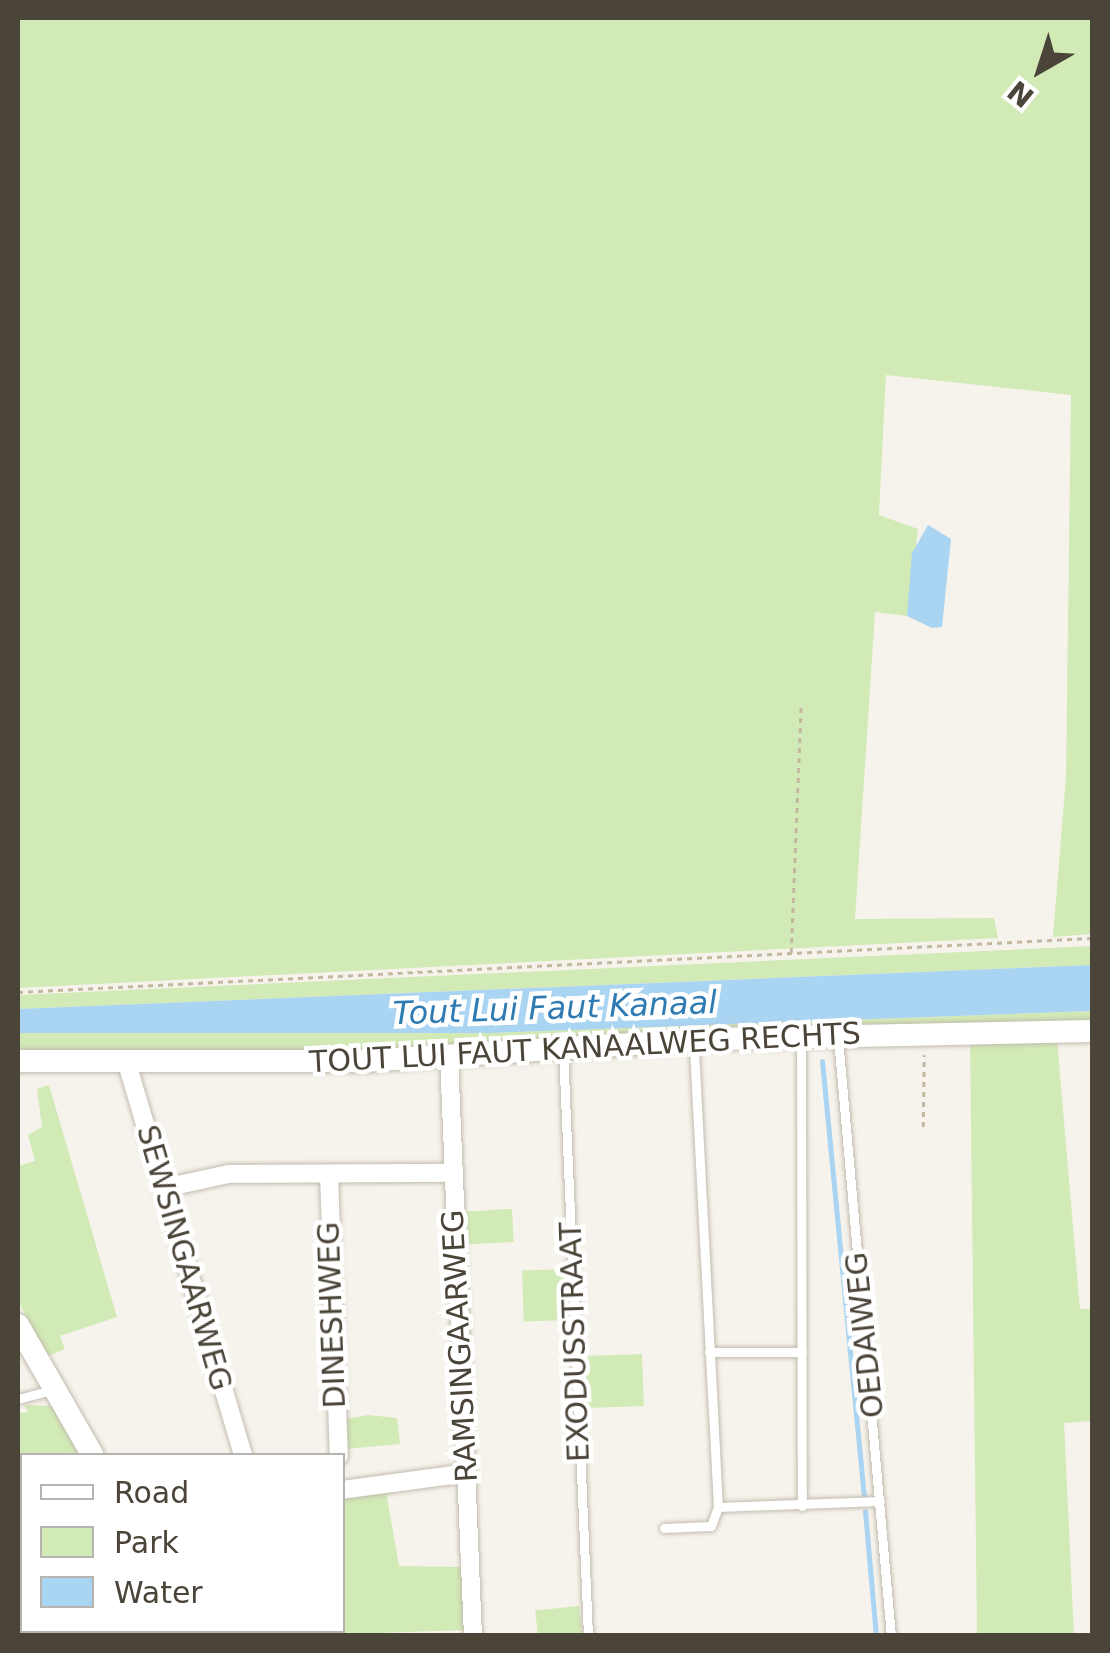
<!DOCTYPE html>
<style>
body{margin:0}
#map{position:relative;width:1110px;height:1653px;overflow:hidden;background:#f6f3ec;font-family:"DejaVu Sans",sans-serif}
div>[style]{position:absolute}
.industrial>*{inset:0;background:#e6e2dd}
.green>*{inset:0;background:#d2eab5;transform-origin:0 0}
.water>*{inset:0;background:#a9d4f2}
.stream>*{height:5px;margin:-2.5px;padding:0 2.5px;transform-origin:2.5px;border-radius:2.5px;background:#a9d4f2}
.path>*{height:2.5px;margin-top:-1.25px;transform-origin:0;background:repeating-linear-gradient(90deg,#c4b79f 0 5px,transparent 0 10px)}
.roads{filter:drop-shadow(0 0 2px #c2bbae) drop-shadow(0 0 2px #c2bbae)}
.service>*{height:9px;margin:-4.5px;padding:0 4.5px;transform-origin:4.5px;border-radius:4.5px;background:#fff}
.minor>*{height:18px;margin:-9px;padding:0 9px;transform-origin:9px;border-radius:9px;background:#fff}
.tertiary>*{height:22px;margin:-11px;padding:0 11px;transform-origin:11px;border-radius:11px;background:#fff}
span{translate:-50% -50%;white-space:nowrap;text-align:center;line-height:1.15;-webkit-text-stroke:9px #fff;paint-order:stroke}
.street-label{font-size:30px;color:#4b4439}
.water-label{font-size:32px;color:#2e7ab2;font-style:italic}
.frame{position:absolute;inset:0;border:20px solid #4b4439;pointer-events:none}
.legend{position:absolute;left:20px;top:1453px;width:325px;height:180px;box-sizing:border-box;background:#fff;border:2px solid #b7b4b0;margin:0;padding:12px 18px;list-style:none;font-size:30px;color:#4b4439}
.legend li{display:flex;align-items:center;gap:20px;height:50px}
.legend b{width:50px;border:2px solid #b7b4b0}
.north{position:absolute;left:990px;top:20px;width:100px;height:100px;-webkit-text-stroke:8px #fff;paint-order:stroke;rotate:219deg;font-size:28px;font-weight:700;line-height:40px;text-align:center;color:#4b4439}
.north::after{content:'';display:block;margin:auto;width:35px;height:45px;background:#4b4439;clip-path:polygon(50% 0,100% 100%,50% 72%,0 100%)}
</style>
<div id="map">
<div class="industrial">
<div style="clip-path:polygon(18px 1614px,22px 1630px,183px 1636px,18px 1636px)"></div>
</div>
<div class="green">
<div style="clip-path:polygon(18px 18px,1092px 18px,1092px 934px,1053px 937px,1066px 776px,1071px 395px,886px 375px,879px 515px,918px 529px,907px 616px,875px 612px,855px 919px,994px 918px,998px 938px,18px 988px)"></div>
<div style="clip-path:polygon(1092px 946px,1092px 965px,18px 1009px,18px 995px)"></div>
<div style="clip-path:polygon(1092px 1011px,1092px 1022px,378px 1054px,18px 1052px,18px 1033px,490px 1033px)"></div>
<div style="clip-path:polygon(1057px 1039px,1080px 1309px,1092px 1309px,1092px 1421px,1064px 1423px,1074px 1635px,977px 1635px,970px 1041px)"></div>
<div style="clip-path:polygon(49px 1085px,117px 1317px,60px 1336px,65px 1349px,46px 1357px,18px 1300px,18px 1166px,35px 1161px,28px 1135px,42px 1127px,37px 1089px)"></div>
<div style="left:512px;top:1209px;width:33px;height:51px;rotate:87deg"></div>
<div style="left:567px;top:1269px;width:51px;height:45px;rotate:88deg"></div>
<div style="left:642px;top:1354px;width:52px;height:57px;rotate:88deg"></div>
<div style="clip-path:polygon(24px 1405px,54px 1406px,82px 1455px,22px 1456px,18px 1614px,18px 1413px,28px 1412px)"></div>
<div style="clip-path:polygon(368px 1415px,397px 1418px,400px 1444px,346px 1449px,342px 1420px)"></div>
<div style="clip-path:polygon(386px 1491px,399px 1566px,461px 1567px,467px 1630px,286px 1636px,342px 1630px,342px 1497px)"></div>
<div style="left:579px;top:1606px;width:29px;height:44px;rotate:84deg"></div>
</div>
<div class="water">
<div style="clip-path:polygon(928px 525px,951px 539px,942px 627px,932px 628px,907px 616px,912px 553px)"></div>
<div style="clip-path:polygon(1092px 965px,1092px 1011px,490px 1033px,18px 1033px,18px 1009px)"></div>
</div>
<div class="stream">
<div style="left:822px;top:1061px;width:439px;rotate:84.5deg"></div>
<div style="left:865px;top:1511px;width:125px;rotate:85deg"></div>
</div>
<div class="path">
<div style="left:791px;top:953px;width:247px;rotate:-87.7deg"></div>
<div style="left:18px;top:992px;width:1075px;rotate:-2.88deg"></div>
<div style="left:923px;top:1127px;width:72px;rotate:-89.2deg"></div>
</div>
<div class="roads">
<div class="service">
<div style="left:838px;top:1038px;width:600px;rotate:84.94deg"></div>
<div style="left:801px;top:1039px;width:467px;rotate:89.9deg"></div>
<div style="left:563px;top:1049px;width:588px;rotate:87.56deg"></div>
<div style="left:709px;top:1352px;width:93px"></div>
<div style="left:18px;top:1399px;width:35px;rotate:-15deg"></div>
<div style="left:718px;top:1507px;width:162px;rotate:-2.1deg"></div>
<div style="left:664px;top:1528px;width:47px;rotate:-2.4deg"></div>
<div style="left:711px;top:1526px;width:20px;rotate:-70deg"></div>
<div style="left:718px;top:1507px;width:464px;rotate:-93deg"></div>
<div style="left:18px;top:1622px;width:4px"></div>
</div>
<div class="minor">
<div style="left:449px;top:1057px;width:579px;rotate:87.63deg"></div>
<div style="left:126px;top:1060px;width:413px;rotate:73.5deg"></div>
<div style="left:329px;top:1174px;width:282px;rotate:88deg"></div>
<div style="left:164px;top:1188px;width:66px;rotate:-12.2deg"></div>
<div style="left:229px;top:1174px;width:224px;rotate:-0.3deg"></div>
<div style="left:342px;top:1490px;width:126px;rotate:-7.7deg"></div>
</div>
<div class="tertiary">
<div style="left:18px;top:1061px;width:345px"></div>
<div style="left:363px;top:1061px;width:351px;rotate:-3.6deg"></div>
<div style="left:713px;top:1039px;width:379px;rotate:-1.2deg"></div>
<div style="left:18px;top:1325px;width:151px;rotate:60.2deg"></div>
<div style="left:191px;top:1630px;width:6px;rotate:72deg"></div>
</div>
</div>
<div class="street-label">
<span style="left:585px;top:1048px;rotate:-3deg">TOUT LUI FAUT KANAALWEG RECHTS</span>
<span style="left:184px;top:1258px;rotate:74deg">SEWSINGAARWEG</span>
<span style="left:332px;top:1315px;rotate:-92deg">DINESHWEG</span>
<span style="left:865px;top:1335px;rotate:-96deg">OEDAIWEG</span>
<span style="left:575px;top:1342px;rotate:-92deg">EXODUSSTRAAT</span>
<span style="left:460px;top:1346px;rotate:-93deg">RAMSINGAARWEG</span>
</div>
<div class="water-label">
<span style="left:555px;top:1008px;rotate:-2deg">Tout Lui Faut Kanaal</span>
</div>
<div class="frame"></div>
<ul class="legend">
<li><b style="height:12px;background:#fff"></b>Road</li>
<li><b style="height:28px;background:#d2eab5"></b>Park</li>
<li><b style="height:28px;background:#a9d4f2"></b>Water</li>
</ul>
<div class="north">N</div>
</div>
